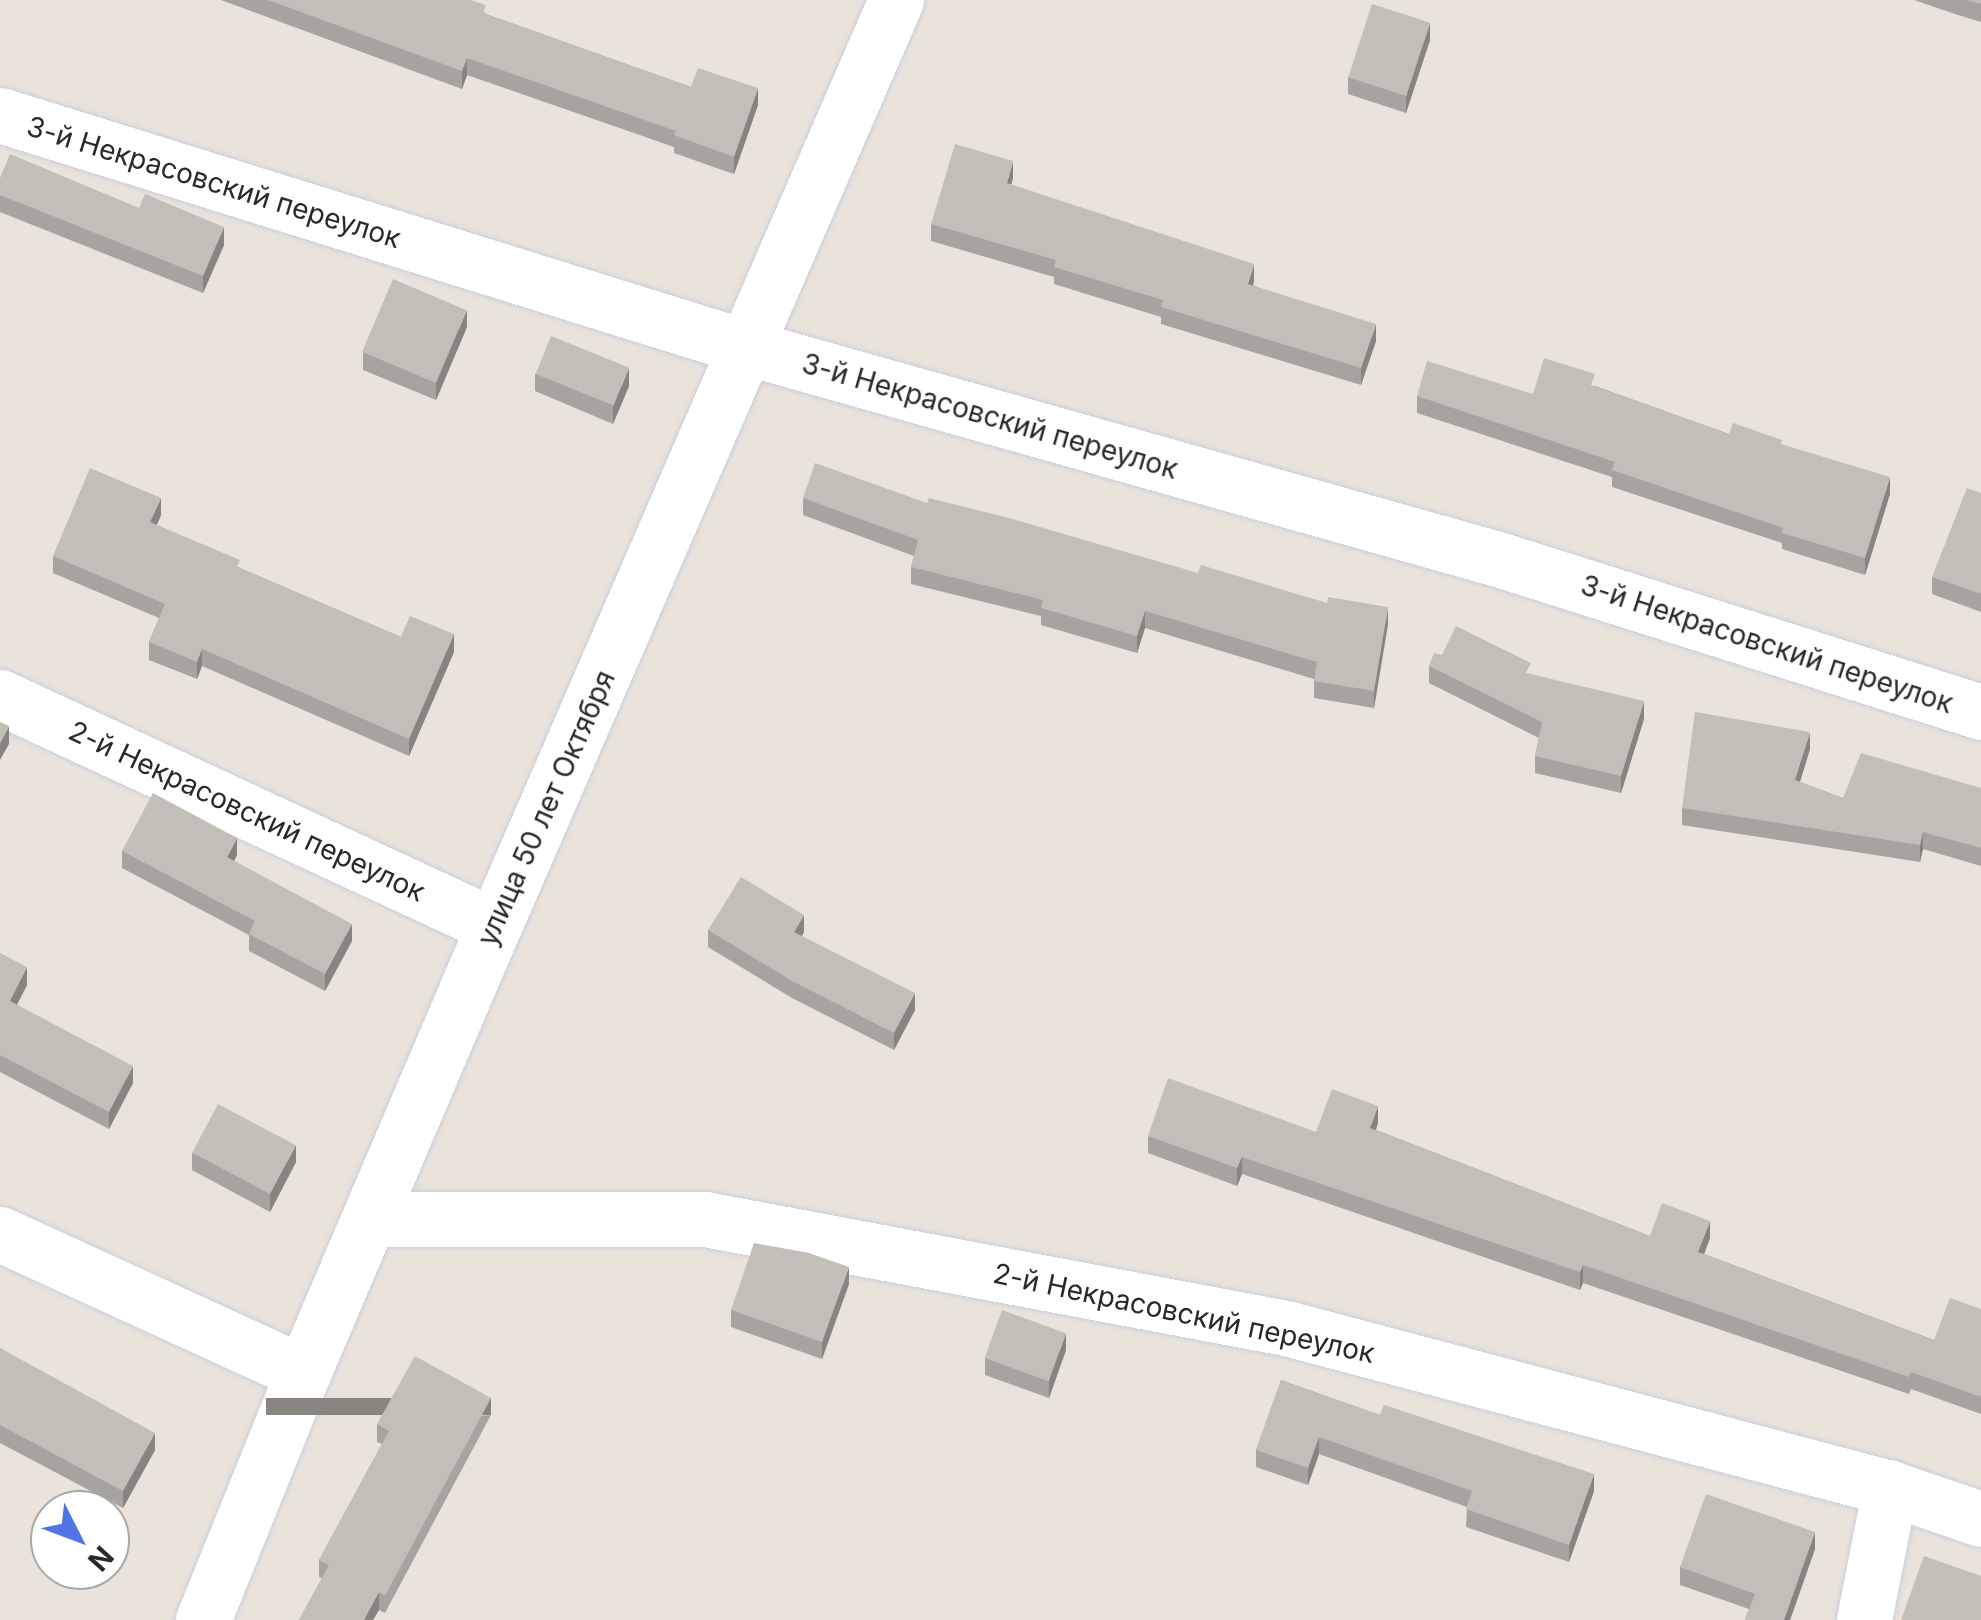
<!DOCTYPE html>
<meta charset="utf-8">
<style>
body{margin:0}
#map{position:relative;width:1981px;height:1620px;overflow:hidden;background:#e9e3dc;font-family:Inter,sans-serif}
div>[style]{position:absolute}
.roads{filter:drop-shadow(0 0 2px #cbced9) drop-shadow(0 0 2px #cbced9)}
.minor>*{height:55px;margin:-27.5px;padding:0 27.5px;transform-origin:27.5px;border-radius:27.5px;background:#fff}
.wall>*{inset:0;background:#a7a39e}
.shaded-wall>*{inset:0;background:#888581;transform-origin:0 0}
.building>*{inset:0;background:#c2beb8;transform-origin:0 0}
span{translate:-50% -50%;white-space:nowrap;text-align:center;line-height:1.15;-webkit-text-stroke:9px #fff;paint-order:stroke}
.street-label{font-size:28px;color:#292929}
.north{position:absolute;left:30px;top:1490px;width:100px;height:100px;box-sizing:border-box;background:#fff;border:2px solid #a9a9a9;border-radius:50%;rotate:132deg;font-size:28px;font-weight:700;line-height:40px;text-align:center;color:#292929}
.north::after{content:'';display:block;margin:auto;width:35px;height:45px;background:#4f74e4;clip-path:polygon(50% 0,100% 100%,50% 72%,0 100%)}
</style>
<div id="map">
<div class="roads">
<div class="minor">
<div style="left:0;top:115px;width:784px;rotate:17.28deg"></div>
<div style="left:749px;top:348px;width:781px;rotate:15.74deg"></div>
<div style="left:1501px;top:560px;width:503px;rotate:17.57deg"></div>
<div style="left:0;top:697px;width:544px;rotate:24.87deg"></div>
<div style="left:369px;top:1219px;width:336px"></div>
<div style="left:705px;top:1219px;width:591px;rotate:10.63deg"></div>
<div style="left:1286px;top:1328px;width:625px;rotate:14.84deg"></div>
<div style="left:1890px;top:1488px;width:96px;rotate:18.8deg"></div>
<div style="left:0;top:1234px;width:333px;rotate:24.6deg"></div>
<div style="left:203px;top:1620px;width:266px;rotate:-68deg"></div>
<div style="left:303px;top:1373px;width:486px;rotate:-66.9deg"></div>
<div style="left:494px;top:926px;width:1009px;rotate:-66.53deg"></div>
<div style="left:1864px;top:1620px;width:135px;rotate:-78.9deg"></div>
</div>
</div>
<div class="wall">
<div style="clip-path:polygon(221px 0,471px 0,486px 14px,691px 87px,758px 105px,734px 174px,674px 153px,674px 147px,467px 75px,462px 89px)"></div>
<div style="clip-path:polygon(1914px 0,1981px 0,1981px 22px,1955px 14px)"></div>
<div style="clip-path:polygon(1430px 40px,1406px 113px,1348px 94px,1348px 77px)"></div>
<div style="clip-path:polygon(0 178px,224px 245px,203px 293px,0 212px)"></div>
<div style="clip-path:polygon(1013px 178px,1011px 185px,1254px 281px,1253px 285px,1376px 341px,1361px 385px,1161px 324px,1161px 317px,1054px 284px,1054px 277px,931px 241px,931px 224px)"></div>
<div style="clip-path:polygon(467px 327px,436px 400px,363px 370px,363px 352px)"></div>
<div style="clip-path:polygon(535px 374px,629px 386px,613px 424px,535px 391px)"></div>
<div style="clip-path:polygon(1595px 386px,1729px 434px,1782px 445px,1890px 494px,1865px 575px,1782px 549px,1782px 543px,1612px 487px,1612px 477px,1417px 413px,1417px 396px,1533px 394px)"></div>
<div style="clip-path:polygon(1981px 493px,1981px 612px,1932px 594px,1932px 577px)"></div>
<div style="clip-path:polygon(803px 498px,927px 503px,1388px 624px,1374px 708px,1314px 698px,1314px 679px,1145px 628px,1137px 653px,1041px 625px,1041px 616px,911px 584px,911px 567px,914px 556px,803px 515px)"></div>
<div style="clip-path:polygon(161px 515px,157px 525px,240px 568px,401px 637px,454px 652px,409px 756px,202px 666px,197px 679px,149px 660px,149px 642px,159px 618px,53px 573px,53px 556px)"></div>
<div style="clip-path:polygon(1429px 666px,1531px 674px,1644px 719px,1621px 793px,1535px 773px,1535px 756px,1539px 738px,1429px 683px)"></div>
<div style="clip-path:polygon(1810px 749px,1800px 782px,1843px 798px,1981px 788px,1981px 866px,1923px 849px,1920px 862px,1682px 825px,1682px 808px)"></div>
<div style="clip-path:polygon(122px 851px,237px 855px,234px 861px,352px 941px,325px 991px,249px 951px,249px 935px,122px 868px)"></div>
<div style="clip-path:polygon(708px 930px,804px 932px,802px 936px,915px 1010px,894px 1050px,792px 998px,708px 947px)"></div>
<div style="clip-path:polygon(0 953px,27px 985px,17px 1005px,133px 1083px,109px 1129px,0 1072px)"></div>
<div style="clip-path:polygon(1378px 1123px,1376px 1130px,1650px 1236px,1710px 1238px,1704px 1254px,1934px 1340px,1981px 1309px,1981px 1414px,1911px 1389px,1909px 1394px,1583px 1283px,1580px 1290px,1242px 1174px,1237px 1186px,1148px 1153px,1148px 1136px,1316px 1132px)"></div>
<div style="clip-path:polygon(192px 1153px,296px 1162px,270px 1212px,192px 1170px)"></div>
<div style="clip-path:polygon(849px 1284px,822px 1359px,731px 1327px,731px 1310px)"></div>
<div style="clip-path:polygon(0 1348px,155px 1450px,123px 1508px,0 1443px)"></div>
<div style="clip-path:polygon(1066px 1350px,1049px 1398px,985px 1375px,985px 1358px)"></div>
<div style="clip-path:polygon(1281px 1380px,1594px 1491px,1569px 1562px,1466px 1527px,1467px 1507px,1319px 1454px,1308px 1485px,1256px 1467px,1256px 1450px)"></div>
<div style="clip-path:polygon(491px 1415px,385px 1613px,379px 1610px,373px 1620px,299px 1620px,322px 1578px,319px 1577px,319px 1560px,382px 1444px,377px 1442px,377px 1424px)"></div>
<div style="clip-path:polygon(1815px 1549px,1790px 1620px,1745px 1620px,1749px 1609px,1680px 1585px,1680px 1567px)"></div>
</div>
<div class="shaded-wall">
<div style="clip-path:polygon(1430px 23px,1430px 40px,1406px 113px,1406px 96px)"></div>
<div style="clip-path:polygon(467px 58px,467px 75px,462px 89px,462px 71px)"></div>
<div style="clip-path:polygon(758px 88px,758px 105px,734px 174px,734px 157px)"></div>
<div style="clip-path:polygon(1013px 161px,1013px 178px,1007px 200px,1007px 183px)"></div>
<div style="clip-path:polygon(224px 227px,224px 245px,203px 293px,203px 276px)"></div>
<div style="clip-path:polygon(1254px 264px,1254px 281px,1248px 301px,1248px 284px)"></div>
<div style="clip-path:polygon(467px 310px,467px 327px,436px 400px,436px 383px)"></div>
<div style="clip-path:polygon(1376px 324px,1376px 341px,1361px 385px,1361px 368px)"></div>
<div style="clip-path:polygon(629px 368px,629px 386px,613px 424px,613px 407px)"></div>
<div style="clip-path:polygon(1890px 477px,1890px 494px,1865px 575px,1865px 558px)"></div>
<div style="clip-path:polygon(161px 498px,161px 515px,150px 540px,150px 522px)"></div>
<div style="clip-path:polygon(1388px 607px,1388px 624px,1374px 708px,1374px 691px)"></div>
<div style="clip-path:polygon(1145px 611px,1145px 628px,1137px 653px,1137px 636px)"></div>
<div style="clip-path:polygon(454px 634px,454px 652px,409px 756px,409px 739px)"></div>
<div style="clip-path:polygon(202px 649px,202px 666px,197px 679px,197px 662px)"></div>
<div style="clip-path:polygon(1644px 701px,1644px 719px,1621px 793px,1621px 776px)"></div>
<div style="clip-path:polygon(9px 726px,9px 744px,0 760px,0 743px)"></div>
<div style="clip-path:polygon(1810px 732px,1810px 749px,1795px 798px,1795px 780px)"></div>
<div style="clip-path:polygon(1923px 832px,1923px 849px,1920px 862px,1920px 845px)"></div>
<div style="clip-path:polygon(237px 838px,237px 855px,227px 874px,227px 857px)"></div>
<div style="clip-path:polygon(804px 915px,804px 932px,794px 949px,794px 932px)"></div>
<div style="clip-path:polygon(352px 924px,352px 941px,325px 991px,325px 974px)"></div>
<div style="clip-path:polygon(27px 967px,27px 985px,10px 1018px,10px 1001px)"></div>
<div style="clip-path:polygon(915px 993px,915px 1010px,894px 1050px,894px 1033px)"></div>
<div style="clip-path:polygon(133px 1066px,133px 1083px,109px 1129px,109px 1112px)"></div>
<div style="clip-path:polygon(1378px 1106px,1378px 1123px,1370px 1145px,1370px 1128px)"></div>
<div style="clip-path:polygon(296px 1145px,296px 1162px,270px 1212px,270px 1194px)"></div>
<div style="clip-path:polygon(1242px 1157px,1242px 1174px,1237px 1186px,1237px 1168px)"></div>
<div style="clip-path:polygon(1710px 1221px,1710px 1238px,1698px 1270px,1698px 1252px)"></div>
<div style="clip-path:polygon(1583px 1265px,1583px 1283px,1580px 1290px,1580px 1272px)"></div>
<div style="clip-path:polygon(849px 1267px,849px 1284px,822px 1359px,822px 1342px)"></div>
<div style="clip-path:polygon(1066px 1333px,1066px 1350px,1049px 1398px,1049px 1381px)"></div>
<div style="left:491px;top:1398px;width:17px;height:225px;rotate:90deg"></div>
<div style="clip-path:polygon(155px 1433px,155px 1450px,123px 1508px,123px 1491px)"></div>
<div style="clip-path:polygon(1319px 1437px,1319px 1454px,1308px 1485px,1308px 1468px)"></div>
<div style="clip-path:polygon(1594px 1474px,1594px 1491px,1569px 1562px,1569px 1545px)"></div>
<div style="clip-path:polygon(1815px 1532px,1815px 1549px,1790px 1620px,1784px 1620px)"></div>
<div style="clip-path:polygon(379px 1592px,379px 1610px,373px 1620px,364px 1620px)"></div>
</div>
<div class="building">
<div style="clip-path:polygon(268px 0,471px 0,486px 5px,483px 13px,691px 87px,698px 68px,758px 88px,734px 157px,674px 135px,676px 131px,467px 58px,462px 71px)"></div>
<div style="clip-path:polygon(1966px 0,1981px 0,1981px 4px)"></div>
<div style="left:1372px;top:4px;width:61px;height:77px;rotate:18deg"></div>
<div style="clip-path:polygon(955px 144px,1013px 161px,1007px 183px,1254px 264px,1248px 284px,1376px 324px,1361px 368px,1161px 307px,1163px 300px,1054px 267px,1056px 260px,931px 224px)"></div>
<div style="clip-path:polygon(10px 154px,139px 208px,145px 194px,224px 227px,203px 276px,0 195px,0 178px)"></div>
<div style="left:393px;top:279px;width:80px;height:79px;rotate:23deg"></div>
<div style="left:551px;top:336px;width:84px;height:41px;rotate:22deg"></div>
<div style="clip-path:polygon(1544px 358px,1595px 374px,1591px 385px,1729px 434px,1733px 423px,1782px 440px,1781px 444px,1890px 477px,1865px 558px,1782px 533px,1783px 528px,1612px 470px,1615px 462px,1417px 396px,1427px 361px,1533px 394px)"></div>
<div style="clip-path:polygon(815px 463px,927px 503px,929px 498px,1009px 518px,1198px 573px,1201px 565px,1327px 603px,1328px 597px,1388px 607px,1374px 691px,1314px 681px,1317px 662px,1145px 611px,1137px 636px,1041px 608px,1043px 600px,911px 567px,918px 540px,803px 498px)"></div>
<div style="clip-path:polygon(90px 468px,161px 498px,150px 522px,240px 560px,237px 567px,401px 637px,410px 616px,454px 634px,409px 739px,202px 649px,197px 662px,149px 642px,165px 604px,53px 556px)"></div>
<div style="clip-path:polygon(1967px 488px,1981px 493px,1981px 594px,1932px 577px)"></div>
<div style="clip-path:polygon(1456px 626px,1531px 663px,1526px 673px,1644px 701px,1621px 776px,1535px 756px,1542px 722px,1429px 666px,1434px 653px,1442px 655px)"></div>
<div style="clip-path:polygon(1695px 712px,1810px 732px,1795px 780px,1843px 798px,1861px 753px,1981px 788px,1981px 848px,1923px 832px,1920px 845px,1682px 808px)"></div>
<div style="clip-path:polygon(0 722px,9px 726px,0 743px)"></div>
<div style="clip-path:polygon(153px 793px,237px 838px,227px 857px,352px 924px,325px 974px,249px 934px,255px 921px,122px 851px)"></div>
<div style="clip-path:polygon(741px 877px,804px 915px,794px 932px,915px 993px,894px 1033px,792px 981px,708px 930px)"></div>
<div style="clip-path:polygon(0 953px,27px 967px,10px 1001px,133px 1066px,109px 1112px,0 1055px)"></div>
<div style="clip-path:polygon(1168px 1078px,1316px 1132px,1332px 1089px,1378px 1106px,1370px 1128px,1650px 1236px,1662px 1203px,1710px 1221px,1698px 1252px,1934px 1340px,1950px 1298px,1981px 1309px,1981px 1397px,1911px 1372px,1909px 1377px,1583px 1265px,1580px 1272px,1242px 1157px,1237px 1168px,1148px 1136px)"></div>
<div style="left:218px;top:1104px;width:88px;height:55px;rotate:28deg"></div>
<div style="clip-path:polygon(754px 1243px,809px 1253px,849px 1267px,822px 1342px,731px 1310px)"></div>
<div style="left:1002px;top:1310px;width:68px;height:51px;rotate:20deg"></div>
<div style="clip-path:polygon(0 1348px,155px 1433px,123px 1491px,0 1425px)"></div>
<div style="clip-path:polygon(415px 1356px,491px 1398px,385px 1596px,379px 1592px,364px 1620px,299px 1620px,329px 1565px,319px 1560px,389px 1431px,377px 1424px)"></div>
<div style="clip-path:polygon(1281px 1380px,1380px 1415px,1384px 1405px,1594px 1474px,1569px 1545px,1466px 1509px,1472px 1491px,1319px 1437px,1308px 1468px,1256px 1450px)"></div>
<div style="clip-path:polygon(1706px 1494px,1815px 1532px,1784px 1620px,1745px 1620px,1755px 1594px,1680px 1567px)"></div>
<div style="clip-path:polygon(1924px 1556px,1981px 1576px,1981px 1620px,1901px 1620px)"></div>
</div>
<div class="street-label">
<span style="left:214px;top:182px;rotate:17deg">3-й Некрасовский переулок</span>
<span style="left:990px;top:416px;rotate:16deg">3-й Некрасовский переулок</span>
<span style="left:1767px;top:644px;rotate:18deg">3-й Некрасовский переулок</span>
<span style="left:546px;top:808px;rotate:-66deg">улица 50 лет Октября</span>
<span style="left:247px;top:811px;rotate:25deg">2-й Некрасовский переулок</span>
<span style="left:1184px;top:1313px;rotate:12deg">2-й Некрасовский переулок</span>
</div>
<div class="north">N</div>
</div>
